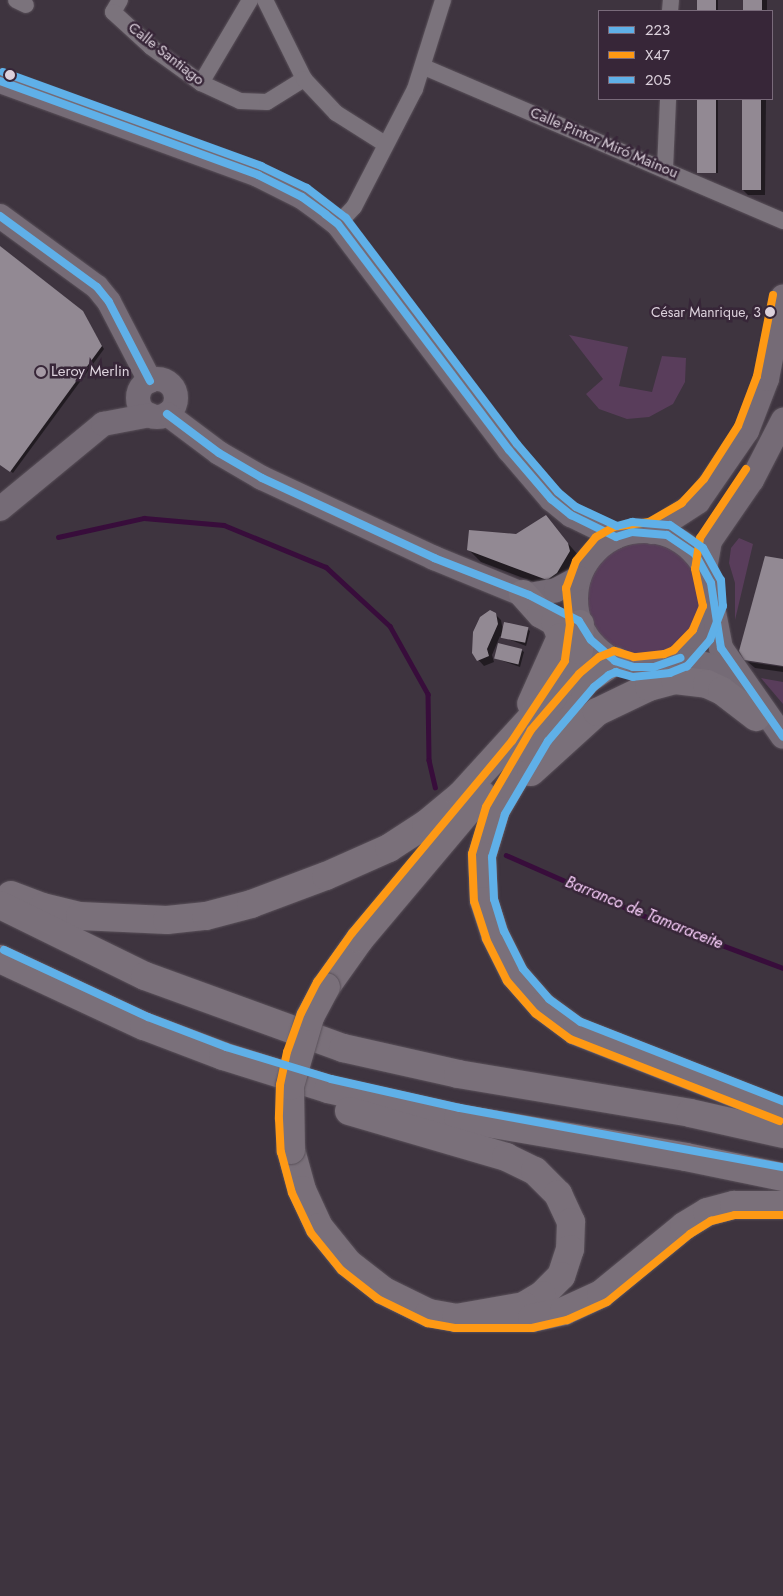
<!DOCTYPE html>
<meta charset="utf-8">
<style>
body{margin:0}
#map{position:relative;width:783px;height:1596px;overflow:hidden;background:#3e343f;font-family:Jost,sans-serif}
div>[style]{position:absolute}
.green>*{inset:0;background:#593d5b}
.round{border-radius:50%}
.shadow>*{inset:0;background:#0007;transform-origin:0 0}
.stream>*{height:4.5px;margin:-2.25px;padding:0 2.25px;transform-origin:2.25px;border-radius:2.25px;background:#380d3b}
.building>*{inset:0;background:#928993;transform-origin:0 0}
.roads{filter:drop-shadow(0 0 1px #5a515a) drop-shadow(0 0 1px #5a515a)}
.street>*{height:16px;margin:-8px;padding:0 8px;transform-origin:8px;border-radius:8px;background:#7b737c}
.secondary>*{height:24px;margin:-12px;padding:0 12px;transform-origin:12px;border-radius:12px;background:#756b76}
.secondary>.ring{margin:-12px;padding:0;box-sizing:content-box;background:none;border:24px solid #756b76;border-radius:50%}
.highway>*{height:28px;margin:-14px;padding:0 14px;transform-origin:14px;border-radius:14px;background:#7a707a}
.bridges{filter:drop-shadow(0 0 1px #5a515a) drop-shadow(0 0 1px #5a515a)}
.highway-bridge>*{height:28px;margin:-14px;padding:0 14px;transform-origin:14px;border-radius:14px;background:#7a707a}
.bus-1>*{height:8px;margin:-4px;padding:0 4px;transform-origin:4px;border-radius:4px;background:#5fb0e8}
.bus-2>*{height:8px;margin:-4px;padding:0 4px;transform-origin:4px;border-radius:4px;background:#fe9914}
.bus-3>*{height:8px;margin:-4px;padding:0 4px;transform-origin:4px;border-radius:4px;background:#5fb0e8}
.dots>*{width:14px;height:14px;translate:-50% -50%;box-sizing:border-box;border:2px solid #372638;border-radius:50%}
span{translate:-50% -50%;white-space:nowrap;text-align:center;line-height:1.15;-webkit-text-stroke:5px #372638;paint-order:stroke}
.bus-label{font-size:14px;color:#dcd1dc}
.right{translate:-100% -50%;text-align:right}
.street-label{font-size:15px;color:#dcd1dc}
.poi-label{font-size:15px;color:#dcd1dc}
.left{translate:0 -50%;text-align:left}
.water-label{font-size:16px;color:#facffc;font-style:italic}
.legend{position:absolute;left:598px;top:10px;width:175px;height:90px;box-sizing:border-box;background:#372638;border:1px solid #796a7a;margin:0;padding:6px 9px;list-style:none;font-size:15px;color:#dcd1dc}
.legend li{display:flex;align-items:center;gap:10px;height:25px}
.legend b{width:25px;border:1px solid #796a7a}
</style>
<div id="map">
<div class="green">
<div style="clip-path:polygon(569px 335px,628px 347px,619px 386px,652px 392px,662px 356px,686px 358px,685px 382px,673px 404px,649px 417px,627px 419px,599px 409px,586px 394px,603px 379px)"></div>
<div style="clip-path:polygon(739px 538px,753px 544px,735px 620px,735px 583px,729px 563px,731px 548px)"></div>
<div class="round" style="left:588px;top:543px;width:112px;height:112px"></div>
<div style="clip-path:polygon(761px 678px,783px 682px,783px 704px)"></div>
</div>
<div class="shadow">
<div style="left:698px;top:0;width:20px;height:11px"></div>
<div style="left:744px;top:0;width:23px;height:11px"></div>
<div style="left:698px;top:99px;width:20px;height:74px"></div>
<div style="clip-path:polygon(743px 99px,766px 99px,765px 195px,748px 195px,742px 189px)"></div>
<div style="clip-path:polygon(0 247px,82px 312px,104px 349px,13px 473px,0 464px)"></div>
<div style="clip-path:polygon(545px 517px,579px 556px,581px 563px,569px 585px,560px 592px,481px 562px,469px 550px,516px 536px)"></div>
<div style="clip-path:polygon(495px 614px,501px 620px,503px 631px,527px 629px,530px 631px,526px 646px,500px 636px,492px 655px,494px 662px,484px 666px,475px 656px)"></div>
<div style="clip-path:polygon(521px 650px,524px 652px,520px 667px,495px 658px)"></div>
<div style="clip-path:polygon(748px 662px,783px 667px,783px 672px,755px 668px)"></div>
</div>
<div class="stream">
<div style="left:58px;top:537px;width:88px;rotate:-12.5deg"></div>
<div style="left:144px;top:518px;width:80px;rotate:5deg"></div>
<div style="left:224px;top:525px;width:110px;rotate:22.4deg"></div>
<div style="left:326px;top:567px;width:87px;rotate:42.7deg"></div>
<div style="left:390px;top:626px;width:78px;rotate:60.8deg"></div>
<div style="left:428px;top:694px;width:66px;rotate:89.1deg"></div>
<div style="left:429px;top:760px;width:28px;rotate:77deg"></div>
<div style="left:506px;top:855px;width:149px;rotate:23.8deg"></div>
<div style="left:642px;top:915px;width:151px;rotate:20.6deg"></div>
</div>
<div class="building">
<div style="left:697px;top:0;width:19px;height:11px"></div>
<div style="left:743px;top:0;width:19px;height:11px"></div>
<div style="left:697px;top:99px;width:19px;height:74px"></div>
<div style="left:742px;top:99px;width:19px;height:91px"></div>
<div style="clip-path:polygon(0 246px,83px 311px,102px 346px,10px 472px,0 465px)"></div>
<div style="clip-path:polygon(546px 515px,568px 543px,570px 551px,557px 573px,547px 580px,467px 550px,469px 530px,516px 534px)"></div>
<div style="clip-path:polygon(765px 556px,783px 559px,783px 666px,744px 660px,739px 651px)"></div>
<div style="clip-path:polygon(490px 610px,496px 613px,498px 624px,487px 649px,489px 656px,477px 661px,472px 653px,473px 632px,480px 617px)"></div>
<div style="left:504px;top:622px;width:25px;height:16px;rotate:12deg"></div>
<div style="left:498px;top:643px;width:25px;height:16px;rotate:14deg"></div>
</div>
<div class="roads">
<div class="street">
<div style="left:16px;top:0;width:11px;rotate:27deg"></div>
<div style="left:120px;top:0;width:14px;rotate:120deg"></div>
<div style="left:113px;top:12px;width:52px;rotate:42.6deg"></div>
<div style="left:151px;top:47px;width:62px;rotate:35.8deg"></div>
<div style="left:201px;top:83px;width:43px;rotate:24.8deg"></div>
<div style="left:240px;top:101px;width:27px;rotate:2deg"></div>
<div style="left:267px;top:102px;width:44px;rotate:-31.9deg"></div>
<div style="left:265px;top:0;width:88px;rotate:63.7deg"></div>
<div style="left:304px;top:79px;width:47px;rotate:46.7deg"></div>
<div style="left:336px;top:113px;width:58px;rotate:32.3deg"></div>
<div style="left:670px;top:11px;width:11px;rotate:-85deg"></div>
<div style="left:424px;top:67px;width:391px;rotate:23.2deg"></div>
<div style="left:201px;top:83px;width:96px;rotate:-59.4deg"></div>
<div style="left:665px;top:169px;width:70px;rotate:-87.5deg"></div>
<div style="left:338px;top:224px;width:23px;rotate:-47deg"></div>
<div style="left:354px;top:207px;width:133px;rotate:-62.7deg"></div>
<div style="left:415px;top:89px;width:93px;rotate:-72.5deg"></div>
</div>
<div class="secondary">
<div style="left:0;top:81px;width:275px;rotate:20deg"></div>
<div style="left:258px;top:175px;width:49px;rotate:26.6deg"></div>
<div style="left:302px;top:197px;width:29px;rotate:36deg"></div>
<div style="left:325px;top:214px;width:16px;rotate:38deg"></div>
<div style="left:338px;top:224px;width:283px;rotate:52.9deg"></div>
<div style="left:509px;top:450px;width:65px;rotate:49.4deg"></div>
<div style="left:551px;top:499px;width:26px;rotate:39deg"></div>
<div style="left:571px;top:515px;width:50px;rotate:26.1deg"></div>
<div style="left:0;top:216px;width:120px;rotate:36.2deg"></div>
<div style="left:97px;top:287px;width:19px;rotate:51deg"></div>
<div style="left:109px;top:302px;width:89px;rotate:62.6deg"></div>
<div class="ring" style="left:138px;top:379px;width:14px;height:14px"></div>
<div style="left:167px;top:414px;width:65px;rotate:36.9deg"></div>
<div style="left:219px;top:453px;width:50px;rotate:30.2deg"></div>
<div style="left:262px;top:478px;width:190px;rotate:24.9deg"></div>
<div style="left:434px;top:558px;width:113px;rotate:22.3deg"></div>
<div style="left:0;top:509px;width:134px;rotate:-39.5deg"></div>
<div style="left:103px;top:424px;width:48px;rotate:-10.8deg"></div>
<div class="ring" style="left:576px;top:531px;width:112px;height:112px"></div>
<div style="left:652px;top:532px;width:55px;rotate:-33.1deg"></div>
<div style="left:698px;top:502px;width:86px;rotate:-55.4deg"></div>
<div style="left:747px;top:431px;width:56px;rotate:-69deg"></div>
<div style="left:767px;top:379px;width:84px;rotate:-79deg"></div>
<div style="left:705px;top:569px;width:28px;rotate:-80deg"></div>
<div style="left:710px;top:541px;width:74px;rotate:-55.5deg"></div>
<div style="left:752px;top:480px;width:68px;rotate:-62.7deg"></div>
<div style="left:529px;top:595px;width:27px;rotate:-10deg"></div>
<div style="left:556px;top:590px;width:26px;rotate:-28deg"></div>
<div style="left:713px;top:607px;width:42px;rotate:79deg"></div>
<div style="left:721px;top:648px;width:108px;rotate:55.1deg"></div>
<div style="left:680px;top:658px;width:33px;rotate:14deg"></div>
<div style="left:712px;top:666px;width:32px;rotate:46deg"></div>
</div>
<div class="highway">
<div style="left:523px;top:594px;width:27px;rotate:48deg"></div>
<div style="left:541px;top:614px;width:16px;rotate:30deg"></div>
<div style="left:555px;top:622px;width:16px;rotate:68deg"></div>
<div style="left:561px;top:637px;width:73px;rotate:114.1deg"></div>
<div style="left:615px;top:661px;width:34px;rotate:146deg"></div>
<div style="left:587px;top:680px;width:72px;rotate:130.5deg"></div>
<div style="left:540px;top:735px;width:87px;rotate:120.4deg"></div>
<div style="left:496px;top:810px;width:48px;rotate:106.9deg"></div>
<div style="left:482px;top:856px;width:45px;rotate:87.5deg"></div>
<div style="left:484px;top:901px;width:36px;rotate:72deg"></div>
<div style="left:495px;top:935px;width:45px;rotate:63.4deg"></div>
<div style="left:515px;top:975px;width:41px;rotate:48.9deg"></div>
<div style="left:542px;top:1006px;width:42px;rotate:36.3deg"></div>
<div style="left:576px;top:1031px;width:222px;rotate:21.4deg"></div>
<div style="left:552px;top:699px;width:40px;rotate:-57.1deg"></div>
<div style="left:574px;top:665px;width:16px;rotate:-72deg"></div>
<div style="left:579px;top:650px;width:26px;rotate:-88deg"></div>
<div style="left:531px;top:772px;width:89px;rotate:-42.3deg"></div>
<div style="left:597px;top:712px;width:58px;rotate:-25.7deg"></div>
<div style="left:649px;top:687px;width:27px;rotate:-15deg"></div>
<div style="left:675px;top:680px;width:32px;rotate:7deg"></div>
<div style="left:707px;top:684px;width:17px;rotate:25deg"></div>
<div style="left:722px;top:691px;width:43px;rotate:37.4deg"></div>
<div style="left:11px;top:895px;width:34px;rotate:21deg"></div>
<div style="left:43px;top:907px;width:38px;rotate:14deg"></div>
<div style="left:80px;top:916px;width:87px;rotate:2.6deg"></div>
<div style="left:167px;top:920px;width:39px;rotate:-6deg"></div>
<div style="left:206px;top:916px;width:47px;rotate:-14.9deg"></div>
<div style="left:251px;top:904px;width:80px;rotate:-20.5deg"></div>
<div style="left:326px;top:876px;width:69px;rotate:-24deg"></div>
<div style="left:389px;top:848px;width:44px;rotate:-33deg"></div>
<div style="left:426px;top:824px;width:45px;rotate:-39.6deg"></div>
<div style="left:461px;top:795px;width:142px;rotate:-47.6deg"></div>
<div style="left:0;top:905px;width:161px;rotate:26.1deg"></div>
<div style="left:145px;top:976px;width:211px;rotate:20deg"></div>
<div style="left:343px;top:1048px;width:118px;rotate:12.7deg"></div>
<div style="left:458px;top:1074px;width:235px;rotate:9.5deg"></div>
<div style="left:690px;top:1113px;width:95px;rotate:12.7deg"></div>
<div style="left:0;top:959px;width:159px;rotate:25deg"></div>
<div style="left:144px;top:1026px;width:85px;rotate:20.8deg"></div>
<div style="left:223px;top:1056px;width:110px;rotate:17.4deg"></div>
<div style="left:328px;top:1089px;width:133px;rotate:12.6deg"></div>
<div style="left:458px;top:1118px;width:231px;rotate:9.7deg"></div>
<div style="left:686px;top:1157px;width:99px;rotate:11.7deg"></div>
<div style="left:326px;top:987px;width:59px;rotate:-54.7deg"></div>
<div style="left:360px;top:939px;width:189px;rotate:-49.9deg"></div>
<div style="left:349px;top:1111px;width:164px;rotate:16.3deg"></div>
<div style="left:506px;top:1157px;width:32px;rotate:26deg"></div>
<div style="left:535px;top:1171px;width:33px;rotate:45deg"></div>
<div style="left:558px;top:1194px;width:31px;rotate:65deg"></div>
<div style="left:571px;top:1222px;width:27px;rotate:92deg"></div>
<div style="left:570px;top:1249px;width:28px;rotate:108deg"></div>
<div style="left:561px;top:1276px;width:27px;rotate:135deg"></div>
<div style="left:542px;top:1295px;width:21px;rotate:149deg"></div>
<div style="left:524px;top:1306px;width:69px;rotate:170deg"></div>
<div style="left:291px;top:1150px;width:41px;rotate:74.6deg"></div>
<div style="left:302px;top:1190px;width:41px;rotate:65.3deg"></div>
<div style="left:319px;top:1227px;width:46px;rotate:51.1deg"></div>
<div style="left:348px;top:1263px;width:46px;rotate:37.9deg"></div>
<div style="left:384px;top:1291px;width:50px;rotate:26.1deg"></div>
<div style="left:429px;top:1313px;width:27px;rotate:10deg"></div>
<div style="left:456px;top:1318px;width:76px"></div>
<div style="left:532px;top:1318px;width:33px;rotate:-12deg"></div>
<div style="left:564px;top:1311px;width:41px;rotate:-24.7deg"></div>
<div style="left:601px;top:1294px;width:107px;rotate:-39.3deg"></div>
<div style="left:684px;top:1226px;width:27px;rotate:-31deg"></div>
<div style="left:707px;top:1212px;width:28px;rotate:-15deg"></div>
<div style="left:734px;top:1205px;width:49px"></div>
</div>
</div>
<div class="bridges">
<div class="highway-bridge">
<div style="left:291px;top:1150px;width:64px;rotate:-90.9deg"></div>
<div style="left:290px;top:1086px;width:72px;rotate:-73.8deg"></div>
<div style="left:310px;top:1017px;width:34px;rotate:-62deg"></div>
</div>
</div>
<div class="bus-1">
<div style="left:0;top:81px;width:275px;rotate:20deg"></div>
<div style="left:258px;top:175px;width:49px;rotate:26.6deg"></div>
<div style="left:302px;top:197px;width:29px;rotate:36deg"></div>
<div style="left:325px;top:214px;width:16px;rotate:38deg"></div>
<div style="left:338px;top:224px;width:283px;rotate:52.9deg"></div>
<div style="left:509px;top:450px;width:65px;rotate:49.4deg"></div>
<div style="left:551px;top:499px;width:26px;rotate:39deg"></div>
<div style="left:571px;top:515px;width:50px;rotate:26.1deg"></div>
<div style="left:0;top:216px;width:120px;rotate:36.2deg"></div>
<div style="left:97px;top:287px;width:19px;rotate:51deg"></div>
<div style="left:109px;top:302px;width:89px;rotate:62.6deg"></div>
<div style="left:167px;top:414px;width:65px;rotate:36.9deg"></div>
<div style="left:219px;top:453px;width:50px;rotate:30.2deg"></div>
<div style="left:262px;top:478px;width:190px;rotate:24.9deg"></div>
<div style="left:434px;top:558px;width:102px;rotate:21.3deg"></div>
<div style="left:529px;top:595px;width:56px;rotate:27.5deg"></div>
<div style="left:616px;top:537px;width:17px;rotate:-17deg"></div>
<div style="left:632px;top:532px;width:35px;rotate:5deg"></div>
<div style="left:667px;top:535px;width:34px;rotate:34deg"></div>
<div style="left:695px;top:554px;width:33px;rotate:61deg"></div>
<div style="left:711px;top:583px;width:66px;rotate:81.3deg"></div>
<div style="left:721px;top:648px;width:108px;rotate:55.1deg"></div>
<div style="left:579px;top:621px;width:22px;rotate:58deg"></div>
<div style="left:591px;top:640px;width:32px;rotate:41deg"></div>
<div style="left:615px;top:661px;width:19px;rotate:18deg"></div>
<div style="left:633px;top:667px;width:21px"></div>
<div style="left:654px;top:667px;width:28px;rotate:-19deg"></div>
</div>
<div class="bus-2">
<div style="left:773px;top:295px;width:83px;rotate:101.2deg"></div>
<div style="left:757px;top:376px;width:53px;rotate:110.8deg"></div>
<div style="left:738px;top:426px;width:63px;rotate:122.7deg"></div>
<div style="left:704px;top:479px;width:33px;rotate:133deg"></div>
<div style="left:682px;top:503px;width:38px;rotate:150deg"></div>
<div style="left:649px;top:522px;width:35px;rotate:172deg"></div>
<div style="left:614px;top:527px;width:21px;rotate:151deg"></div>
<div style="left:596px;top:537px;width:31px;rotate:130deg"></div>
<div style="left:576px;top:561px;width:29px;rotate:110deg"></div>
<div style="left:566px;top:588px;width:36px;rotate:84deg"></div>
<div style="left:570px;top:624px;width:37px;rotate:98deg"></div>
<div style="left:565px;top:661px;width:96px;rotate:123.5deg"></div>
<div style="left:512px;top:741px;width:250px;rotate:129.8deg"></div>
<div style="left:352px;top:933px;width:60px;rotate:125.5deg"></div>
<div style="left:317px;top:982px;width:35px;rotate:117deg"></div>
<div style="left:301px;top:1013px;width:41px;rotate:109.7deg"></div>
<div style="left:287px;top:1052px;width:34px;rotate:102deg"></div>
<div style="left:280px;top:1085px;width:34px;rotate:92deg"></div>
<div style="left:279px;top:1119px;width:33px;rotate:87deg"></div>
<div style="left:281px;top:1152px;width:42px;rotate:75deg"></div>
<div style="left:292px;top:1193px;width:44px;rotate:64.6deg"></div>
<div style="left:311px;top:1233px;width:48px;rotate:51deg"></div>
<div style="left:341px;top:1270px;width:47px;rotate:38.1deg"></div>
<div style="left:378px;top:1299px;width:55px;rotate:26.1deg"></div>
<div style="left:427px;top:1323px;width:28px;rotate:10deg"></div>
<div style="left:455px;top:1328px;width:77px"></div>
<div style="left:532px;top:1328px;width:36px;rotate:-13deg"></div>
<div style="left:567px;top:1320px;width:44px;rotate:-24.2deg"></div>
<div style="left:607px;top:1302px;width:107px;rotate:-39.3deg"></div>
<div style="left:690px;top:1234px;width:25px;rotate:-32deg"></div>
<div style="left:711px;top:1221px;width:25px;rotate:-14deg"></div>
<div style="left:735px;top:1215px;width:48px"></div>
<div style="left:746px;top:469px;width:83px;rotate:123.7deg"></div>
<div style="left:700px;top:538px;width:31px;rotate:99deg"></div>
<div style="left:695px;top:569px;width:38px;rotate:78deg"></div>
<div style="left:703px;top:606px;width:26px;rotate:113deg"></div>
<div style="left:693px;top:630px;width:28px;rotate:134deg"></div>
<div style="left:674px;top:650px;width:11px;rotate:158deg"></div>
<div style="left:664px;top:654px;width:30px;rotate:174deg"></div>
<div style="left:634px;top:657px;width:21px;rotate:-163deg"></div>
<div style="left:614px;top:651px;width:16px;rotate:158deg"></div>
<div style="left:599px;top:657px;width:26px;rotate:140deg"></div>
<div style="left:579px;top:674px;width:74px;rotate:130.6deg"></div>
<div style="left:531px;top:730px;width:89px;rotate:120.3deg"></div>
<div style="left:486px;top:807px;width:49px;rotate:106.6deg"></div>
<div style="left:472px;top:854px;width:47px;rotate:87.6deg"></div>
<div style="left:474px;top:901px;width:40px;rotate:72deg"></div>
<div style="left:486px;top:939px;width:47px;rotate:63.4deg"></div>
<div style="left:507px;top:981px;width:43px;rotate:48.8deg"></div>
<div style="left:535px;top:1013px;width:44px;rotate:36.6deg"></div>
<div style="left:570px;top:1039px;width:225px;rotate:21.4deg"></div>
</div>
<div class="bus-3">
<div style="left:3px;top:72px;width:275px;rotate:20deg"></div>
<div style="left:261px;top:166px;width:51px;rotate:25.6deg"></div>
<div style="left:307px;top:188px;width:49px;rotate:37.6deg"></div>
<div style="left:346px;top:218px;width:283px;rotate:52.9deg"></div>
<div style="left:517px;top:444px;width:63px;rotate:49.5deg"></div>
<div style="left:558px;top:492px;width:23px;rotate:40deg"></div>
<div style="left:576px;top:507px;width:45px;rotate:24.9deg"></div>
<div style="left:617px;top:526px;width:16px;rotate:-15deg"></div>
<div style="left:632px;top:522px;width:38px;rotate:5deg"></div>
<div style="left:670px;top:525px;width:40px;rotate:34.9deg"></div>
<div style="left:703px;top:548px;width:37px;rotate:61deg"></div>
<div style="left:721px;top:580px;width:26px;rotate:86deg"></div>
<div style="left:723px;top:606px;width:36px;rotate:111deg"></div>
<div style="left:710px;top:640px;width:35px;rotate:131deg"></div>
<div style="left:687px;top:666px;width:18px;rotate:158deg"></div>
<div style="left:670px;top:673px;width:37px;rotate:174deg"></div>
<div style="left:633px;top:677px;width:18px;rotate:-164deg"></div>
<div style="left:616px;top:672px;width:8px;rotate:157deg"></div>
<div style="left:609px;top:675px;width:19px;rotate:141deg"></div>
<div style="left:594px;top:687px;width:71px;rotate:130.4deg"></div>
<div style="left:548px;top:741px;width:85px;rotate:120.5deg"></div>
<div style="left:505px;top:814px;width:45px;rotate:106.8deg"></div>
<div style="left:492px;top:857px;width:42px;rotate:87.3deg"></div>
<div style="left:494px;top:899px;width:34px;rotate:73deg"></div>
<div style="left:504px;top:931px;width:42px;rotate:63.4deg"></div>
<div style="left:523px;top:969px;width:40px;rotate:49deg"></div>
<div style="left:549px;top:999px;width:39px;rotate:36deg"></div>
<div style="left:581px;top:1022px;width:217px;rotate:21.4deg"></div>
<div style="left:4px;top:950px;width:159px;rotate:25deg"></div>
<div style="left:148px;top:1017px;width:84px;rotate:21deg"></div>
<div style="left:226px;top:1047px;width:110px;rotate:16.9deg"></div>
<div style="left:331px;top:1079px;width:132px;rotate:12.7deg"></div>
<div style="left:460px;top:1108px;width:328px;rotate:10.4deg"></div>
</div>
<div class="dots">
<div style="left:10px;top:75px;background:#dcd1dc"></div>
<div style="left:770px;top:312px;background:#dcd1dc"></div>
<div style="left:41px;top:372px;background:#a59aa5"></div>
</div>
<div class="bus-label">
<span class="right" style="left:761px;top:312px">César Manrique, 3</span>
</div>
<div class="street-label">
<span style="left:166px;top:54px;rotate:38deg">Calle Santiago</span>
<span style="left:604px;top:143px;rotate:23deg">Calle Pintor Miró Mainou</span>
</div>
<div class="poi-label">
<span class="left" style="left:51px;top:372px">Leroy Merlin</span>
</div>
<div class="water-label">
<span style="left:644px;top:913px;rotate:22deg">Barranco de Tamaraceite</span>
</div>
<ul class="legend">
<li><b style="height:6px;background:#5fb0e8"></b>223</li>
<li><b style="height:6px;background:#fe9914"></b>X47</li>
<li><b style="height:6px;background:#5fb0e8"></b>205</li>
</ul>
</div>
